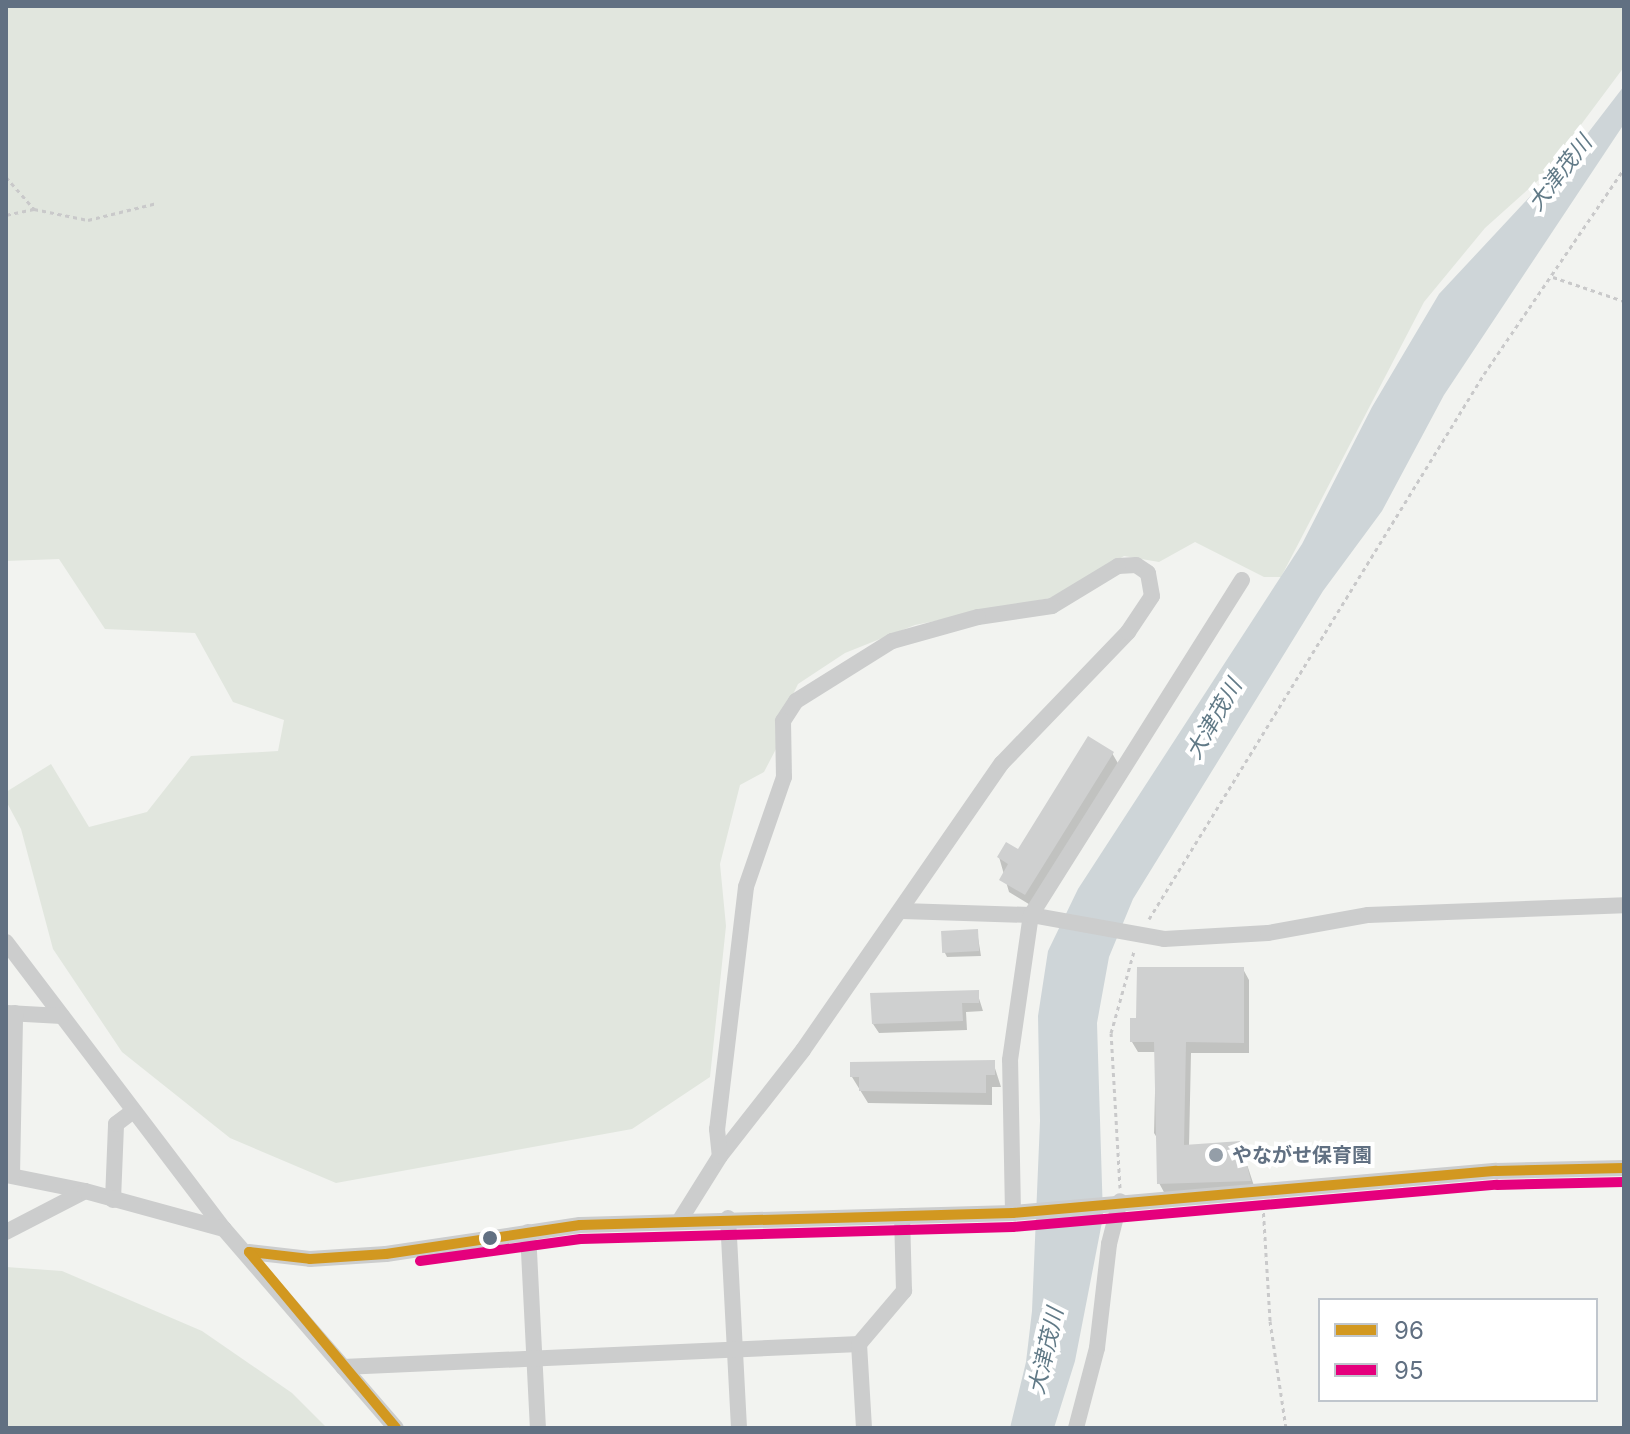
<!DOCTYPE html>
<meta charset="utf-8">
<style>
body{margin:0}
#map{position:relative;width:1630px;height:1434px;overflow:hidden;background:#f2f3f0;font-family:Inter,"Noto Sans JP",sans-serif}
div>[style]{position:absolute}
.green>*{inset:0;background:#e1e6de}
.water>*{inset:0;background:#ced5d8}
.shadow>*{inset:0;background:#0003}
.building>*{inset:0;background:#cfd0d0;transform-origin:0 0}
.path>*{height:3px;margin-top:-1.5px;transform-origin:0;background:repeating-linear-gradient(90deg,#c9c9ca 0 4px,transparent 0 8px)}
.minor>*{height:16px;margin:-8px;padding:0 8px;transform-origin:8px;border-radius:8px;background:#cccdcd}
.bus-1>*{height:10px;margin:-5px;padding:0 5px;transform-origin:5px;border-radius:5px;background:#d29820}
.bus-2>*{height:10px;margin:-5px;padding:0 5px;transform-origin:5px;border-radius:5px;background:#e5007d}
.dots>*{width:22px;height:22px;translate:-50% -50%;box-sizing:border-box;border:4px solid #fff;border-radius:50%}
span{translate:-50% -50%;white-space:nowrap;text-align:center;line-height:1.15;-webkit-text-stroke:8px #fff;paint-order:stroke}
.poi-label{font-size:20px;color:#617082;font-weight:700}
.left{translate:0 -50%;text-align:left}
.water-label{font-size:22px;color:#617a87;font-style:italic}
.frame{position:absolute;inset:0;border:8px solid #617082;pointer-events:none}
.legend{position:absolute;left:1318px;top:1298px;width:280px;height:104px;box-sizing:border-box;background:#fff;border:2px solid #c0c6cd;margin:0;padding:10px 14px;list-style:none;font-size:24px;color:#617082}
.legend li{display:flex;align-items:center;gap:16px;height:40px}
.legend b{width:40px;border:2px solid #c0c6cd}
</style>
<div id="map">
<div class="green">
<div style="clip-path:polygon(6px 6px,1624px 6px,1624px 67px,1542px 177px,1485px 228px,1424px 302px,1281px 577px,1264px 577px,1195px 542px,1159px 562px,1124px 556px,1055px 597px,915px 625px,845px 653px,798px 684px,785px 711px,789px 724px,764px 772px,740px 785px,720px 864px,726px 926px,710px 1077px,632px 1129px,336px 1183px,230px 1138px,122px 1052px,53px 949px,21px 829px,6px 801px,6px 792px,51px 764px,89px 827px,147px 812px,191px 756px,278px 751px,284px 720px,233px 702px,195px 633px,105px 629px,59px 559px,6px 561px)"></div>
<div style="clip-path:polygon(6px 1267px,62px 1271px,202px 1331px,292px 1393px,327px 1428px,6px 1428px)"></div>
</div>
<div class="water">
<div style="clip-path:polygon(1624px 86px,1624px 124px,1444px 395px,1382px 511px,1323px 591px,1133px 899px,1109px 957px,1097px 1023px,1103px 1217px,1075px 1361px,1054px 1428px,1010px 1428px,1026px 1362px,1032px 1311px,1040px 1121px,1038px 1016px,1048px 951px,1078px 889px,1302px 544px,1372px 407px,1439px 294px,1581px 142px)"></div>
</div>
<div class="shadow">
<div style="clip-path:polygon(1112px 753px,1119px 765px,1032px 906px,1009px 892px,999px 857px,1019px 852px)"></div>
<div style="clip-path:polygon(977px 931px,981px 956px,947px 957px,944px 951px)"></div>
<div style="clip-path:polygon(1243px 969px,1249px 980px,1249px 1053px,1191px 1053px,1189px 1147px,1240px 1143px,1256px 1192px,1165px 1194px,1159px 1183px,1159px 1141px,1154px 1133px,1156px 1052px,1138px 1052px,1132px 1042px)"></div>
<div style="clip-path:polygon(977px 992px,983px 1011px,966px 1012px,967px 1030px,879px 1033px,873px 1024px)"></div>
<div style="clip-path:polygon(993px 1062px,1001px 1087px,992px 1087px,992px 1105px,868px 1103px,852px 1077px)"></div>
</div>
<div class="building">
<div style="clip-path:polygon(1088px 736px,1114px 752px,1025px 895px,999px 880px,1008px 864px,997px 857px,1006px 842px,1018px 849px)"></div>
<div style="left:978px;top:929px;width:22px;height:37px;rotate:87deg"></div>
<div style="clip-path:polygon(1137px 967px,1244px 967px,1244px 1043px,1186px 1042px,1184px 1145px,1241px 1141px,1251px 1181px,1157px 1184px,1154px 1042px,1130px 1042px,1130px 1018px,1136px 1018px)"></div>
<div style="clip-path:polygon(979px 990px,979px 1003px,962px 1003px,963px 1021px,872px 1024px,870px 993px)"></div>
<div style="clip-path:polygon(995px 1060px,995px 1075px,986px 1075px,986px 1093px,859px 1091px,859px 1077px,850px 1077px,850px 1062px)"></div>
</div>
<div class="path">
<div style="left:6px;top:177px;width:43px;rotate:48.8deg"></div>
<div style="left:34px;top:209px;width:29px;rotate:168deg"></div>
<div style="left:34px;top:209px;width:55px;rotate:11.5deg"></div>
<div style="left:88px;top:220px;width:71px;rotate:-13.8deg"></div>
<div style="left:1553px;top:277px;width:75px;rotate:18.7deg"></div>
<div style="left:1149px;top:919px;width:640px;rotate:-58.42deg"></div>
<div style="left:1484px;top:374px;width:248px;rotate:-55.7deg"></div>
<div style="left:1120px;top:1188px;width:155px;rotate:-93.3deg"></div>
<div style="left:1111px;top:1033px;width:85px;rotate:-74.3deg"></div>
<div style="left:1263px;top:1205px;width:116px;rotate:86.5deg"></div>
<div style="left:1270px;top:1321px;width:108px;rotate:81.5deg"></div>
</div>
<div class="minor">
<div style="left:902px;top:911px;width:129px;rotate:1.8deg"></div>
<div style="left:1031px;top:915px;width:135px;rotate:10.2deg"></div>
<div style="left:1164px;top:939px;width:104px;rotate:-3.3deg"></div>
<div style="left:1268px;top:933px;width:102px;rotate:-10.2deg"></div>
<div style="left:1368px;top:915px;width:256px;rotate:-2.2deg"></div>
<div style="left:6px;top:942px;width:360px;rotate:52.8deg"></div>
<div style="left:224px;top:1229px;width:263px;rotate:49.2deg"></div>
<div style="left:7px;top:1013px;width:55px;rotate:3.1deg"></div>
<div style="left:6px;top:1175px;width:81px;rotate:11.4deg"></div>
<div style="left:12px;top:1175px;width:162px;rotate:-88.9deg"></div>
<div style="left:113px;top:1200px;width:76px;rotate:-87.7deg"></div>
<div style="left:116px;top:1124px;width:21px;rotate:-37deg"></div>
<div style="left:1013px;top:1213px;width:153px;rotate:-91.1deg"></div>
<div style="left:1010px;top:1060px;width:147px;rotate:-81.8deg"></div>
<div style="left:1031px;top:915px;width:396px;rotate:-57.8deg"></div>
<div style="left:728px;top:1218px;width:210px;rotate:87deg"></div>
<div style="left:680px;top:1220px;width:75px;rotate:-58deg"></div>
<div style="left:720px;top:1156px;width:135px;rotate:-51.9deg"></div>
<div style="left:803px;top:1050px;width:349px;rotate:-55.3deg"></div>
<div style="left:1002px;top:763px;width:182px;rotate:-46.1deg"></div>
<div style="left:1128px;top:632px;width:43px;rotate:-56.3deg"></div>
<div style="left:1152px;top:596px;width:23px;rotate:-100deg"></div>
<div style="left:1148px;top:573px;width:14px;rotate:-146deg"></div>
<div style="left:1136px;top:565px;width:18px;rotate:177deg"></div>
<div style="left:1118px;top:566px;width:77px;rotate:148.8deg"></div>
<div style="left:1052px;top:606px;width:75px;rotate:171.5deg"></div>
<div style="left:978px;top:617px;width:89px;rotate:164.4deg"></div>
<div style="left:892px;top:641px;width:113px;rotate:148deg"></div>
<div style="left:796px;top:701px;width:24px;rotate:123deg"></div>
<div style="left:783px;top:721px;width:56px;rotate:89deg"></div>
<div style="left:784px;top:777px;width:116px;rotate:109.1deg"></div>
<div style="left:746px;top:887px;width:244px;rotate:96.8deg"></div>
<div style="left:717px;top:1129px;width:27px;rotate:84deg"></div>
<div style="left:6px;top:1232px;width:89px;rotate:-27.4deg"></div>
<div style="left:85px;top:1191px;width:144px;rotate:15.3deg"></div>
<div style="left:528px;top:1232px;width:196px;rotate:87.1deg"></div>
<div style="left:249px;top:1252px;width:61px;rotate:6.5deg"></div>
<div style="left:310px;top:1259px;width:76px;rotate:-3.8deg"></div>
<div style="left:386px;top:1254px;width:196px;rotate:-8.5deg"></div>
<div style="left:580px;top:1225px;width:433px;rotate:-1.6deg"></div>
<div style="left:1013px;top:1213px;width:485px;rotate:-5deg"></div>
<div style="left:1496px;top:1171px;width:128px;rotate:-1.3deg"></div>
<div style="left:343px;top:1367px;width:517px;rotate:-2.55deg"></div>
<div style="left:864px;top:1428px;width:84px;rotate:-93.4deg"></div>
<div style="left:859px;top:1344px;width:70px;rotate:-49.7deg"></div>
<div style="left:904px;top:1291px;width:75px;rotate:-91.5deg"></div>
<div style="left:1076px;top:1428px;width:83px;rotate:-75.3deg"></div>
<div style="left:1097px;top:1348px;width:105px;rotate:-83.4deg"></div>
<div style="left:1109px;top:1244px;width:44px;rotate:-75.7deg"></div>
</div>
<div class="bus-1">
<div style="left:249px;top:1252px;width:61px;rotate:6.5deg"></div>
<div style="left:310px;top:1259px;width:76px;rotate:-3.8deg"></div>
<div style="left:386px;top:1254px;width:196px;rotate:-8.5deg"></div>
<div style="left:580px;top:1225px;width:433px;rotate:-1.6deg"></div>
<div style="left:1013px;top:1213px;width:485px;rotate:-5deg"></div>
<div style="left:1496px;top:1171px;width:128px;rotate:-1.3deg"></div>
<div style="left:249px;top:1252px;width:229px;rotate:50.1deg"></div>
</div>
<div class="bus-2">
<div style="left:420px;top:1261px;width:162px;rotate:-7.8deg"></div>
<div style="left:581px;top:1239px;width:432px;rotate:-1.6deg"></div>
<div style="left:1013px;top:1227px;width:486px;rotate:-5deg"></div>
<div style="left:1497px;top:1185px;width:127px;rotate:-1.4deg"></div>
</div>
<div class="dots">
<div style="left:1216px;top:1155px;background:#949ea8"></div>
<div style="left:490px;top:1238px;background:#617082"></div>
</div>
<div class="poi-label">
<span class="left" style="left:1232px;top:1155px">やながせ保育園</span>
</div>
<div class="water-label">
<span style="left:1560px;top:173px;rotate:-52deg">大津茂川</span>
<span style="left:1214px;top:719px;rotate:-60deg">大津茂川</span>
<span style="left:1046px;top:1351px;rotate:-77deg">大津茂川</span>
</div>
<div class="frame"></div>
<ul class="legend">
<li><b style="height:10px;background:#d29820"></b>96</li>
<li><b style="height:10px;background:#e5007d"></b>95</li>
</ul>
</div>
